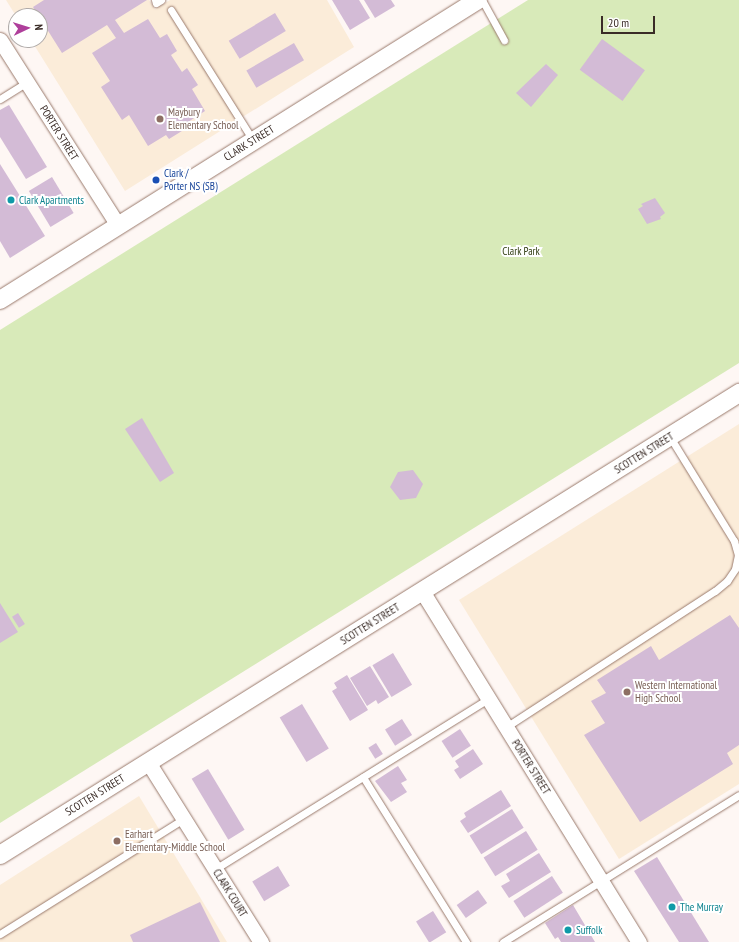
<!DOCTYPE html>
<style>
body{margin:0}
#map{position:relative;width:739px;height:942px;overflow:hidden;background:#fef7f4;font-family:"PT Sans Narrow",sans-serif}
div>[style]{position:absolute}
.education>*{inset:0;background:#fbecd9}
.green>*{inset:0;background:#d8eab9}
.building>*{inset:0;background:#d3bbd6;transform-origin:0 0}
.roads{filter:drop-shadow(0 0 1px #9a7a6c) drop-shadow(0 0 1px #9a7a6c)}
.service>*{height:7px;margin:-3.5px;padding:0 3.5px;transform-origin:3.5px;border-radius:3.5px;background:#fff}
.minor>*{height:15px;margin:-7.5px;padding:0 7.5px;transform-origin:7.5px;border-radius:7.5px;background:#fff}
.tertiary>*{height:18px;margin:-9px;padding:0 9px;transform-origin:9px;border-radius:9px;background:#fff}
.dots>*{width:11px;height:11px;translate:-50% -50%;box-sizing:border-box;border:2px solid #fff;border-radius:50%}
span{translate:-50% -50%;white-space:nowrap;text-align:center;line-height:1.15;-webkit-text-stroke:4px #fff;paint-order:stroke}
.education-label{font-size:11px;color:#785e54}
.left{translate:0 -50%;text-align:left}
.street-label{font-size:11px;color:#3a2c27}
.transit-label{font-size:11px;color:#164399}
.culture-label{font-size:11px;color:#0d838f}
.park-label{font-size:11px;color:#323f14}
.north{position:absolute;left:8px;top:8px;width:40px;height:40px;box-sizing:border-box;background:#fff;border:1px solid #b0aba9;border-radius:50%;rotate:86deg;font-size:11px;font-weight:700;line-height:16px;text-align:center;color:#3a2c27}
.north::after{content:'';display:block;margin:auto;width:14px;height:18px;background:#af3f9b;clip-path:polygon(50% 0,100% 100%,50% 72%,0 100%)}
.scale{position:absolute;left:601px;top:16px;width:54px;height:18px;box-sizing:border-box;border:2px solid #3a2c27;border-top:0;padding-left:5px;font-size:12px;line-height:14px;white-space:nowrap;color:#3a2c27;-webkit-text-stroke:3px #fff;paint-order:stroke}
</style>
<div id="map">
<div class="education">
<div style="clip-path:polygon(6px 0,149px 0,155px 9px,170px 0,327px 0,354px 47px,125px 191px,31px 40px,40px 40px,40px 16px,16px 16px)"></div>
<div style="clip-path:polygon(739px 424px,739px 784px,619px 859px,459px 600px)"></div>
<div style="clip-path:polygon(139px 796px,227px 942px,0 942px,0 885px)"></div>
</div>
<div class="green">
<div style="clip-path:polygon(528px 0,739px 0,739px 363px,0 823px,0 330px)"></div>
</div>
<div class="building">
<div style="clip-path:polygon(44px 0,147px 0,115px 20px,124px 33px,148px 19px,160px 38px,167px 34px,177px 51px,171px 55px,182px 72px,187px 68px,198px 85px,192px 89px,205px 111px,188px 122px,190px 126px,169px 139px,166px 135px,148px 146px,129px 115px,122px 120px,101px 87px,110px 81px,92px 53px,116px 38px,107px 25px,62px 53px,33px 7px)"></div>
<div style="clip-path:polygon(332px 0,359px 0,370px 18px,350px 30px)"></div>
<div style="clip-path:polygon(364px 0,391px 0,395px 6px,375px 18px)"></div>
<div style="left:275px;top:13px;width:21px;height:54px;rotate:59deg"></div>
<div style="left:602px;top:39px;width:53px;height:38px;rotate:36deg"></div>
<div style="left:294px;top:43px;width:20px;height:55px;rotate:60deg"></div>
<div style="clip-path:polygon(546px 64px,558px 75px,531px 107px,516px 93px)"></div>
<div style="clip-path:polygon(9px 105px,47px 167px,26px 179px,0 137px,0 110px)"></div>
<div style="clip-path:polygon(0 164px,45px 236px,10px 258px,0 241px)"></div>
<div style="left:52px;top:177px;width:42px;height:27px;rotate:59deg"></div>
<div style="clip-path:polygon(655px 198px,665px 213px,660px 217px,661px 219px,647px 224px,638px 209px,643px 206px,641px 204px)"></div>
<div style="clip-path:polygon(142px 418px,174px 473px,160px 482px,125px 429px)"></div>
<div style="clip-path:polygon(413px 470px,423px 484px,416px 498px,400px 500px,390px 487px,398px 472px)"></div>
<div style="clip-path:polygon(0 603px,18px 632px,0 643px)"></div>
<div style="left:18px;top:613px;width:13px;height:7px;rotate:58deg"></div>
<div style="clip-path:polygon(730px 615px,739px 628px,739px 745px,727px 753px,733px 764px,640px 822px,584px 735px,605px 723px,591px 701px,606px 693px,597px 680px,651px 646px,659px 660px)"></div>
<div style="left:393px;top:653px;width:37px;height:24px;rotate:59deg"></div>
<div style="clip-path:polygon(370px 666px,389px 697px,378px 704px,376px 700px,367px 706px,350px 678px)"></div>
<div style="clip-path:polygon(347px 675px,368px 710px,350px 721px,332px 691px,337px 688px,334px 683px)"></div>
<div style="left:302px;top:704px;width:52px;height:26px;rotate:59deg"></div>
<div style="left:402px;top:719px;width:19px;height:20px;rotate:58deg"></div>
<div style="left:460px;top:729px;width:20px;height:22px;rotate:57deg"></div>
<div style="left:376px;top:743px;width:13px;height:9px;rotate:58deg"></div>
<div style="clip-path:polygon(473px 749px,483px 764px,460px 779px,454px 770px,459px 767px,455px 761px)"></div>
<div style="clip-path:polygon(398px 766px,407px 780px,401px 783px,407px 792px,391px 802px,375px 781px)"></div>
<div style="left:208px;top:769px;width:71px;height:19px;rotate:59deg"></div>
<div style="clip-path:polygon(501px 790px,511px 806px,468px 833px,460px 821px,466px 817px,464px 813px)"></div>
<div style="left:512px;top:809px;width:22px;height:50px;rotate:58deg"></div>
<div style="left:526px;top:831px;width:22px;height:50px;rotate:58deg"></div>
<div style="clip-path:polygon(539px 853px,551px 872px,509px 898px,501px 886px,510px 881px,506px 874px)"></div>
<div style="clip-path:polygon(657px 857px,709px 942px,679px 942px,634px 871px)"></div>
<div style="left:278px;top:866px;width:23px;height:30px;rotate:59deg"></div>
<div style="left:552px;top:876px;width:20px;height:46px;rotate:57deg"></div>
<div style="left:478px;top:890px;width:16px;height:26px;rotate:55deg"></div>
<div style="clip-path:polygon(200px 902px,220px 942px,133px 942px,130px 935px)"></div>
<div style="clip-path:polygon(573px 905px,595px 942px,561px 942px,558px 937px,555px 939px,545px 923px)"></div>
<div style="left:433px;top:911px;width:25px;height:20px;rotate:58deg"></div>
</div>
<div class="roads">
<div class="service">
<div style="left:155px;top:0;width:3px;rotate:72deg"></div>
<div style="left:156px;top:3px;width:6px;rotate:-31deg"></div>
<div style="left:482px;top:0;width:46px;rotate:61.2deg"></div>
<div style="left:171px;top:10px;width:154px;rotate:57.8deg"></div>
<div style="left:0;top:99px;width:32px;rotate:-32deg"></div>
<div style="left:506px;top:727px;width:249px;rotate:-33.1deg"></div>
<div style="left:715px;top:591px;width:16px;rotate:-40deg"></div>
<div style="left:727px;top:581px;width:14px;rotate:-56deg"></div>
<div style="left:735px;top:569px;width:14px;rotate:-78deg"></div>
<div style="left:738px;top:555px;width:15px;rotate:-106deg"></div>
<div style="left:734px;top:541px;width:122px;rotate:-121.6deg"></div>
<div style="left:363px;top:777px;width:195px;rotate:58deg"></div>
<div style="left:215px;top:869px;width:322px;rotate:-31.9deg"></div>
<div style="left:0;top:934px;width:215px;rotate:-32.1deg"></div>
<div style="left:503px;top:942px;width:278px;rotate:-31.9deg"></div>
</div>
<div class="minor">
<div style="left:0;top:40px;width:219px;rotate:57.5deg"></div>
<div style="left:422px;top:591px;width:413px;rotate:58.3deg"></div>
<div style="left:148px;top:762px;width:213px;rotate:57.9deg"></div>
</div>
<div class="tertiary">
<div style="left:0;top:300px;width:564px;rotate:-32.11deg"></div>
<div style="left:0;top:855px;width:872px;rotate:-32.01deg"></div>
</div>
</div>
<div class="dots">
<div style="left:160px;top:119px;background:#8d6e63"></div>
<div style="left:156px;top:180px;background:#1a4fb4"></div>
<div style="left:11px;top:200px;background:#0f9aa8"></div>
<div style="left:627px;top:692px;background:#8d6e63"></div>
<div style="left:117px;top:841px;background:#8d6e63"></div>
<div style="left:672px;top:907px;background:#0f9aa8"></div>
<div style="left:568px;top:930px;background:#0f9aa8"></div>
</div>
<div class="education-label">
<span class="left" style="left:168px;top:119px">Maybury<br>Elementary School</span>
<span class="left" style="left:635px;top:692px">Western International<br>High School</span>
<span class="left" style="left:125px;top:841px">Earhart<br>Elementary-Middle School</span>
</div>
<div class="street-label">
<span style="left:59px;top:133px;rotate:58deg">PORTER STREET</span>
<span style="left:249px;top:143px;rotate:-32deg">CLARK STREET</span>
<span style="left:644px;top:453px;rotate:-32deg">SCOTTEN STREET</span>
<span style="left:370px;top:624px;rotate:-32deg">SCOTTEN STREET</span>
<span style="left:531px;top:767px;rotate:58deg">PORTER STREET</span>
<span style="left:95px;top:795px;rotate:-32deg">SCOTTEN STREET</span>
<span style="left:230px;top:893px;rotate:58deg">CLARK COURT</span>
</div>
<div class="transit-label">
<span class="left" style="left:164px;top:180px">Clark /<br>Porter NS (SB)</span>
</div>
<div class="culture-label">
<span class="left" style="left:19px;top:200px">Clark Apartments</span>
<span class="left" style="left:680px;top:907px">The Murray</span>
<span class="left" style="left:576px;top:930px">Suffolk</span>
</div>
<div class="park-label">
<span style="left:521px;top:251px">Clark Park</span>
</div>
<div class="north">N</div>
<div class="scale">20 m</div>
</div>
